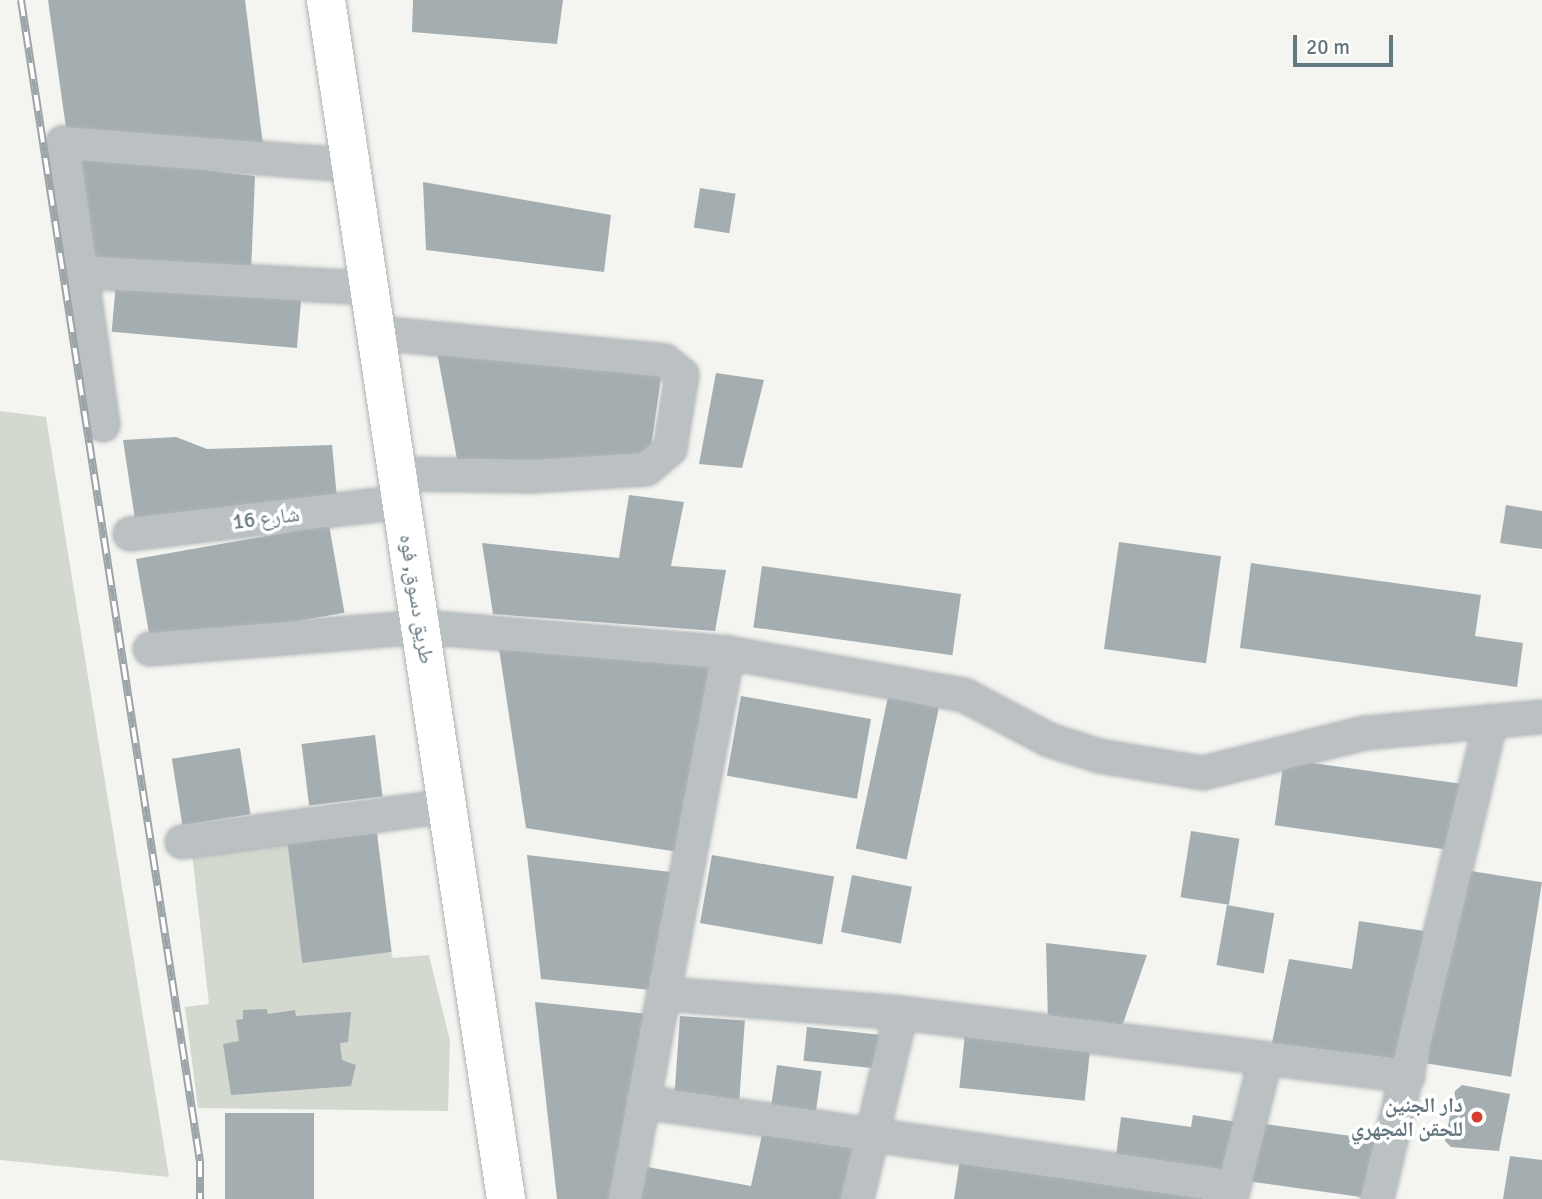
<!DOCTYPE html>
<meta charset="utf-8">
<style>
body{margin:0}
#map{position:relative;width:1542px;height:1199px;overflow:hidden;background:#f4f4f0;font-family:Signika,"Noto Naskh Arabic",sans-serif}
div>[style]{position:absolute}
.green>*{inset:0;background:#d4d9d0}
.building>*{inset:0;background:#a4adb0;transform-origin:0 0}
.roads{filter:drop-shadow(0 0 2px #aeb4b6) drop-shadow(0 0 2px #aeb4b6)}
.street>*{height:32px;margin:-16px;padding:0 16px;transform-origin:16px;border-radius:16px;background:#bbc0c2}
.primary>*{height:38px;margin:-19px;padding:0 19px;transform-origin:19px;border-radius:19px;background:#fff}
.rail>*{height:8px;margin-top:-4px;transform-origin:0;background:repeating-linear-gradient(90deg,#fff 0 16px,#9da4a8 0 32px);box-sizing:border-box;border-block:2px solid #9da4a8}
.dots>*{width:19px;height:19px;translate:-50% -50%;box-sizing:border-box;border:4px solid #fff;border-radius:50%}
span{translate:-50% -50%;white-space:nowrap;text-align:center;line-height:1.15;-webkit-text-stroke:7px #fff;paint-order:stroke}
.street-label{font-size:21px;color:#65777f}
.poi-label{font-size:21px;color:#65777f;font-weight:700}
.right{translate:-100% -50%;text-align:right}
.scale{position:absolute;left:1293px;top:35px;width:100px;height:32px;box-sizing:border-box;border:4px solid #65777f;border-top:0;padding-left:9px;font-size:21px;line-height:24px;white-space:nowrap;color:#65777f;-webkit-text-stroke:5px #fff;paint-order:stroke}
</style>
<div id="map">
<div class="green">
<div style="clip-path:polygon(0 411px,46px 417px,169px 1177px,0 1160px)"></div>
<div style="clip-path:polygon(288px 843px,303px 962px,391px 952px,393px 958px,429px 955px,450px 1041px,448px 1111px,198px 1108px,185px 1007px,209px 1004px,192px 853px)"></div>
</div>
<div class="building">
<div style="clip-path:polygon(48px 0,245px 0,263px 145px,67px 135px)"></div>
<div style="clip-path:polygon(413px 0,563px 0,557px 44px,412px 32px)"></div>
<div style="clip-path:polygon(76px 155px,255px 176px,251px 272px,87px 260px)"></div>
<div style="clip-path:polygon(423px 182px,611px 215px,604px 272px,426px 250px)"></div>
<div style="left:700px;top:188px;width:36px;height:40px;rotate:9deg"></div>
<div style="left:116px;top:282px;width:186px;height:50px;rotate:5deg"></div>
<div style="clip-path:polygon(435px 341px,662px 371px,649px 461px,457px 459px)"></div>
<div style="clip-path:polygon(716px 373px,764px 380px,742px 468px,699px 464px)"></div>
<div style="clip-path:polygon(176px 437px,207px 449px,332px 445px,337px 498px,136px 526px,123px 440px)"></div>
<div style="clip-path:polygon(629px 495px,684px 502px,671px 566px,726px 570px,715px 631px,493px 614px,482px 543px,619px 558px)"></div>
<div style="clip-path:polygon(1506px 505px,1542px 511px,1542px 549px,1500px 543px)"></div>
<div style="left:329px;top:525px;width:89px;height:196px;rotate:80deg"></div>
<div style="left:1119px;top:542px;width:103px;height:108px;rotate:8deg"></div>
<div style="clip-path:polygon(1251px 563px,1481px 595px,1475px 636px,1523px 643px,1517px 687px,1240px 648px)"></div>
<div style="left:762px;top:566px;width:201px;height:62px;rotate:8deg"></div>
<div style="clip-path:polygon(498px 642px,716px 658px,678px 852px,526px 828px)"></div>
<div style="left:741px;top:696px;width:132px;height:81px;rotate:10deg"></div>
<div style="left:888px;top:697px;width:52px;height:155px;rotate:12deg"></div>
<div style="left:375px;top:735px;width:62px;height:74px;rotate:83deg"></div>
<div style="left:240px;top:748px;width:67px;height:69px;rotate:81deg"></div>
<div style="left:1284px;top:759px;width:184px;height:67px;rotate:8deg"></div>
<div style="left:1191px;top:831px;width:49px;height:67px;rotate:9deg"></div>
<div style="left:377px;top:833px;width:120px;height:90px;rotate:83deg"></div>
<div style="clip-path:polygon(527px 855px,679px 873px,651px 990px,541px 979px)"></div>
<div style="left:712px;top:855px;width:124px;height:69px;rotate:10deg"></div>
<div style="left:1458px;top:869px;width:85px;height:197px;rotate:9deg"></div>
<div style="left:852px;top:875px;width:61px;height:58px;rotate:11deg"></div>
<div style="left:1227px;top:905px;width:48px;height:61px;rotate:10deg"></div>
<div style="clip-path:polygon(1359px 921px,1424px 931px,1399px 1068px,1270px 1053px,1289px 959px,1352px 969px)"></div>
<div style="clip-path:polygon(1046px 943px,1147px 955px,1120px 1032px,1048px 1022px)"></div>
<div style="clip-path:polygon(535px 1002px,648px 1014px,613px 1199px,557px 1199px)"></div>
<div style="clip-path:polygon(267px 1009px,268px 1014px,295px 1010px,296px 1016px,351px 1012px,348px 1042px,340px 1043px,342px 1060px,356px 1065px,351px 1086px,231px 1095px,223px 1044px,239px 1041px,236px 1020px,243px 1019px,243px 1010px)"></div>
<div style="left:680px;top:1016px;width:65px;height:79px;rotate:4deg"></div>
<div style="left:807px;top:1027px;width:73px;height:34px;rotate:6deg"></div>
<div style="left:965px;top:1034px;width:126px;height:54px;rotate:6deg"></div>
<div style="left:777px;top:1065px;width:45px;height:41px;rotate:8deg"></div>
<div style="clip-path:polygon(1462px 1085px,1510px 1094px,1499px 1151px,1451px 1147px,1445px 1141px,1455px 1091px)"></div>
<div style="left:225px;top:1113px;width:89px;height:86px"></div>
<div style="clip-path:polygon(1193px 1115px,1237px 1122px,1225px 1180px,1115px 1164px,1121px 1117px,1191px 1127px)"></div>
<div style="left:1251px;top:1122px;width:132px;height:59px;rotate:8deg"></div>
<div style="clip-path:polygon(763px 1130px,859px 1144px,847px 1199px,635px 1199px,642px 1166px,751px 1186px)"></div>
<div style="clip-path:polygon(1510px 1156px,1542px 1160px,1542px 1199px,1503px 1199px)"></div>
<div style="clip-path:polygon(960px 1159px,1205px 1198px,1205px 1199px,954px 1199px)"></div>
</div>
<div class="roads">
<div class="street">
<div style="left:82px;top:272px;width:287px;rotate:3.2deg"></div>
<div style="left:376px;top:333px;width:290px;rotate:5.5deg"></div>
<div style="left:665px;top:361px;width:22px;rotate:39deg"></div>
<div style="left:682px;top:375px;width:75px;rotate:99.2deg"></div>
<div style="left:670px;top:449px;width:31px;rotate:140deg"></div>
<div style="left:646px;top:469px;width:115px;rotate:176.5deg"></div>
<div style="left:531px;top:476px;width:134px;rotate:-179.1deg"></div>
<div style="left:103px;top:425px;width:285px;rotate:-98.1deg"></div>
<div style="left:63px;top:143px;width:289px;rotate:4.4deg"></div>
<div style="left:130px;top:534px;width:274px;rotate:-6.7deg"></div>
<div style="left:150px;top:649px;width:272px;rotate:-4.6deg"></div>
<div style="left:421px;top:627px;width:308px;rotate:4.8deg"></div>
<div style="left:728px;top:653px;width:240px;rotate:10.1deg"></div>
<div style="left:964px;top:695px;width:96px;rotate:27.9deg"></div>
<div style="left:1049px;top:740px;width:52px;rotate:17.7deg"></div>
<div style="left:1099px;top:756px;width:105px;rotate:9.3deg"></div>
<div style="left:1203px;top:773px;width:167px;rotate:-13.9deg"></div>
<div style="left:1365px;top:733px;width:178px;rotate:-5.2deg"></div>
<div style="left:182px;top:842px;width:268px;rotate:-7.7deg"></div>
<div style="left:666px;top:994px;width:236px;rotate:4.6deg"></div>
<div style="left:901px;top:1013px;width:511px;rotate:7.08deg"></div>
<div style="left:643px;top:1102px;width:597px;rotate:8.18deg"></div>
<div style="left:625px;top:1199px;width:556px;rotate:-79.32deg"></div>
<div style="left:857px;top:1199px;width:191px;rotate:-76.7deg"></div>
<div style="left:1231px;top:1199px;width:142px;rotate:-76.2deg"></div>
<div style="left:1377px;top:1199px;width:491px;rotate:-76.6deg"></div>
</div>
<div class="primary">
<div style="left:326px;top:0;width:1212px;rotate:81.46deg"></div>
</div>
</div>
<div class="rail">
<div style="left:21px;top:0;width:1175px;rotate:81.24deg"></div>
<div style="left:200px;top:1161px;width:38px;rotate:90deg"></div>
</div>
<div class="dots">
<div style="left:1477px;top:1117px;background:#d53f2f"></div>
</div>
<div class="street-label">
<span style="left:266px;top:518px;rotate:-7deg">شارع 16</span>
<span style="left:417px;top:599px;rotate:81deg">طريق دسوق, فوه</span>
</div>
<div class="poi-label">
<span class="right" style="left:1463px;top:1117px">دار الجنين<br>للحقن المجهري</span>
</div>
<div class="scale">20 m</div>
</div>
